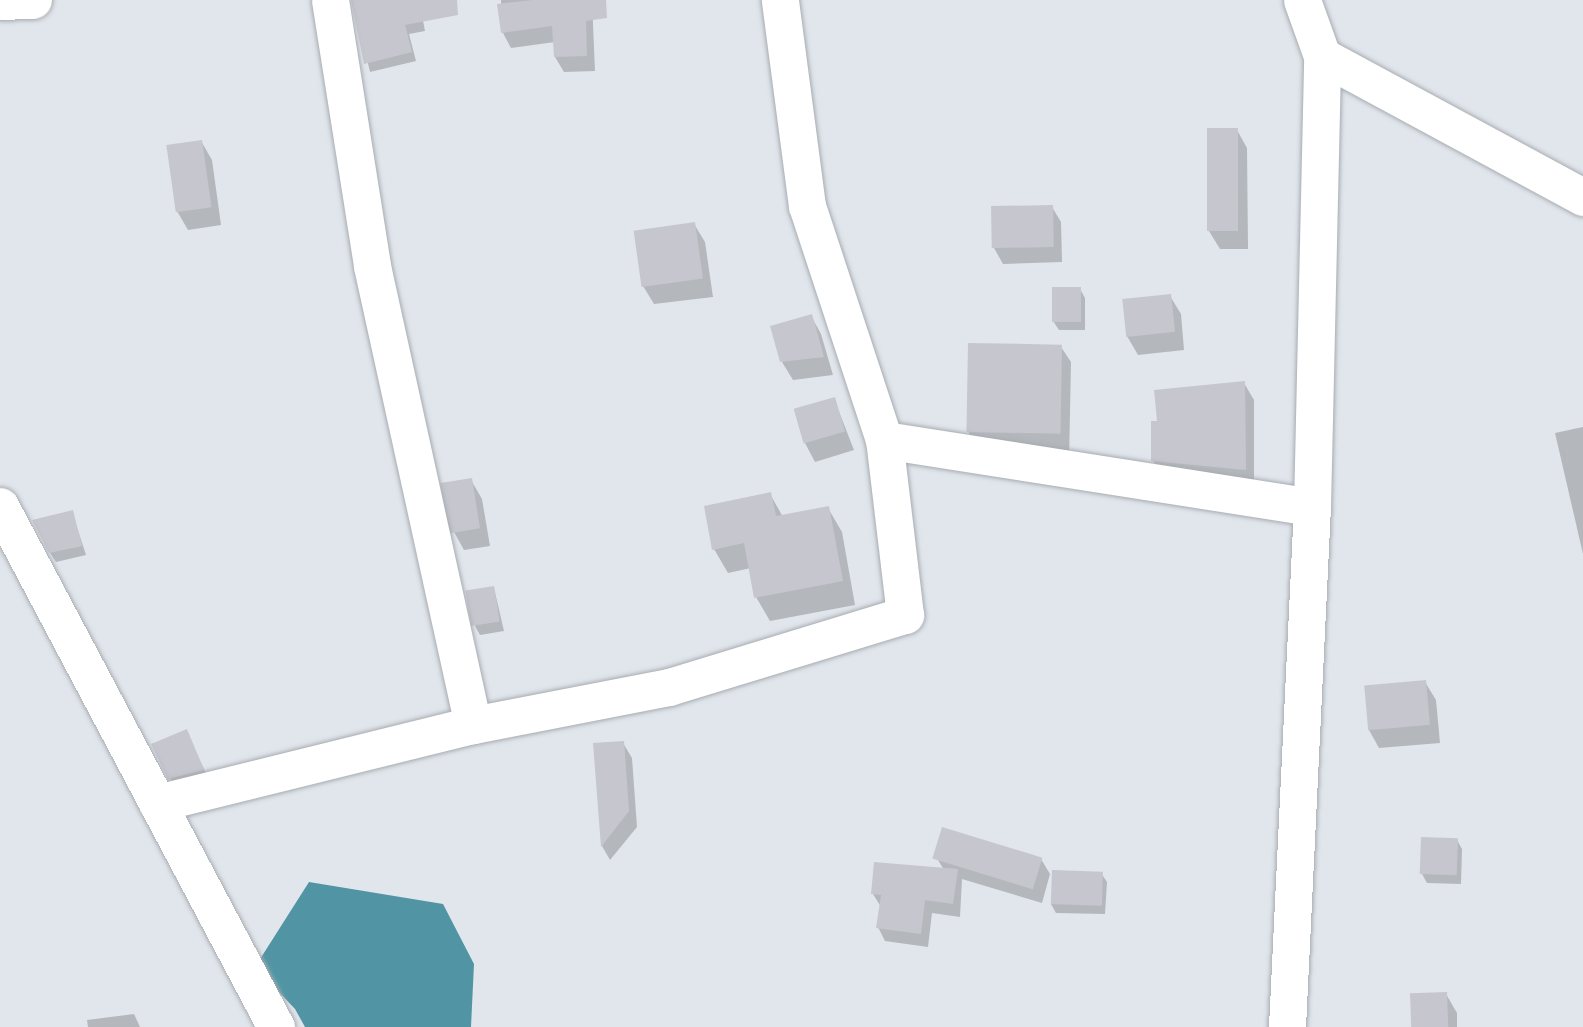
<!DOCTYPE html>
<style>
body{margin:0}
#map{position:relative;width:1583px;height:1027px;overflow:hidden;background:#e1e6ec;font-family:Roboto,sans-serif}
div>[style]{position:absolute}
.water>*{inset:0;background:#5195a5}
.shadow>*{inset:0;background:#0003}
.building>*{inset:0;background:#c6c7ce;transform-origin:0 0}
.roads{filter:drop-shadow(0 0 2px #a7acb1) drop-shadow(0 0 2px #a7acb1)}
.street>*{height:37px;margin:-18.5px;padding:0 18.5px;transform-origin:18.5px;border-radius:18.5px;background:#fff}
span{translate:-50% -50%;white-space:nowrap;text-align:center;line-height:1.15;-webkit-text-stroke:5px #eef3f9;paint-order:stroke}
</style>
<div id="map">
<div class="water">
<div style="clip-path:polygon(309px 882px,443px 904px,474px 964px,471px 1027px,305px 1027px,295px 1009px,255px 967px)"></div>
</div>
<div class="shadow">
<div style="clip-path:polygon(353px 0,419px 0,425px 31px,409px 34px,416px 61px,370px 72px)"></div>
<div style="clip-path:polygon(501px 0,592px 0,595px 71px,564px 72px,555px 57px,555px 42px,511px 48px,503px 33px)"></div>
<div style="clip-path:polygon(1237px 130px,1247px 148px,1248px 249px,1220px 249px,1209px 231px)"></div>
<div style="clip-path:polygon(201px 141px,212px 160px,221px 225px,188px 230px,177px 211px)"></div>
<div style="clip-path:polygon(1052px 207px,1061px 222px,1062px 262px,1003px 264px,994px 248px)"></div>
<div style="clip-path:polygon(694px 224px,705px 242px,713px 297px,654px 304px,643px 286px)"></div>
<div style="clip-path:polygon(1080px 289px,1085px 298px,1085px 330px,1059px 330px,1053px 321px)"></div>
<div style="clip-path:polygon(1170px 296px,1181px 314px,1184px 350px,1138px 355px,1127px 336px)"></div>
<div style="clip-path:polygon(811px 316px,821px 334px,833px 375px,793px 380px,782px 362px)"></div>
<div style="clip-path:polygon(1061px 347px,1071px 362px,1069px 461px,977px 447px,968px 431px)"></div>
<div style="clip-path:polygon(1244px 383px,1254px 400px,1254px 486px,1163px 477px,1153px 460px,1159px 423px)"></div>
<div style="clip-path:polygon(834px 399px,854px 450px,815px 462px,805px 443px)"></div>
<div style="clip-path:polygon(1583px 427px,1583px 554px,1555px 433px)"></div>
<div style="clip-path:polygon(471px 480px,482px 499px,490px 546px,464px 550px,454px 532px)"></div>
<div style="clip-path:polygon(770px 494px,783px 517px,828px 508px,842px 532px,855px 605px,770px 621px,756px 597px,751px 568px,728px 573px,714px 549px)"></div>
<div style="clip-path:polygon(72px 512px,86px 555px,56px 562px,50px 553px)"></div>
<div style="clip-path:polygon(494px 588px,504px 631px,480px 635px,475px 626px)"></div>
<div style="clip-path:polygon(1425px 682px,1436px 700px,1440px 743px,1379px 748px,1369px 730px)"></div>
<div style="clip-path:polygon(186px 731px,213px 788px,180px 796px,170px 778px)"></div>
<div style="clip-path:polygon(623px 743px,632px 758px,637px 827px,610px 860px,602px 846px,595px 745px)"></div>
<div style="clip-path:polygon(1457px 840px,1462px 849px,1461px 884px,1427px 883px,1422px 874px)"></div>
<div style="clip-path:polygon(1041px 859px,1050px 874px,1042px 903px,962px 879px,960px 917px,932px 913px,928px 947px,885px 941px,878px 927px,881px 907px,873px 894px,944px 870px,938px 860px)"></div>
<div style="clip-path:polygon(1101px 873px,1107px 882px,1105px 914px,1056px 913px,1051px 904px)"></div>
<div style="clip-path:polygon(1446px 994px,1457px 1013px,1457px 1027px,1413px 1027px)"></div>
<div style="clip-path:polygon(134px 1014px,140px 1027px,88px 1027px,87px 1020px)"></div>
</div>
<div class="building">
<div style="clip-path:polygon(351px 0,457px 0,458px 15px,405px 25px,412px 52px,364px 64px)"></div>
<div style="clip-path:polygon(533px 0,606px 0,607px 18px,586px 21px,587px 56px,554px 57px,552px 26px,501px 33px,497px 4px)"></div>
<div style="left:1238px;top:128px;width:103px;height:31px;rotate:90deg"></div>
<div style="left:202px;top:140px;width:68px;height:36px;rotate:82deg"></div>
<div style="left:1053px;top:205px;width:42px;height:62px;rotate:89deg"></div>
<div style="left:695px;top:222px;width:57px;height:62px;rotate:82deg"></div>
<div style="left:1052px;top:287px;width:29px;height:35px"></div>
<div style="left:1171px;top:294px;width:38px;height:49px;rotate:84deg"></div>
<div style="clip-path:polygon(812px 314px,824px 357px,780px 362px,770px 326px)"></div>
<div style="left:968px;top:343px;width:94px;height:89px;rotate:1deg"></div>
<div style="clip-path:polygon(1245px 381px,1246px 470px,1151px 461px,1151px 421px,1157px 421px,1154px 390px)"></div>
<div style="left:835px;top:397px;width:36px;height:43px;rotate:74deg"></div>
<div style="left:472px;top:478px;width:51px;height:32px;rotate:81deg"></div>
<div style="clip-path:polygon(771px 492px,776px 516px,829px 506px,843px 581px,754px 598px,744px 543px,712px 550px,704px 506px)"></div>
<div style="clip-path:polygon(73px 510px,82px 546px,49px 553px,32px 520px)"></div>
<div style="left:494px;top:586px;width:36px;height:29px;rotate:81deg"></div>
<div style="left:1426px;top:680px;width:45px;height:62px;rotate:85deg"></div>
<div style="clip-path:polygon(187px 729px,204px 770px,168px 779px,151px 744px)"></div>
<div style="clip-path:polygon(624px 741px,629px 811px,601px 847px,593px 743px)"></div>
<div style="left:942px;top:827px;width:105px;height:33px;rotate:17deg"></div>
<div style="left:1421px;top:837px;width:37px;height:37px;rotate:2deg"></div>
<div style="clip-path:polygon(874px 862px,958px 869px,953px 904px,925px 900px,921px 934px,876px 928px,881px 895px,871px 894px)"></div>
<div style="left:1052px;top:870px;width:51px;height:34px;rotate:2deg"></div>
<div style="left:1447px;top:992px;width:35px;height:37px;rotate:88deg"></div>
</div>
<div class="roads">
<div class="street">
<div style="left:330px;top:0;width:269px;rotate:81deg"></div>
<div style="left:372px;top:266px;width:470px;rotate:77.6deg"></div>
<div style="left:0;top:1px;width:33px;rotate:-2deg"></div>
<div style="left:1322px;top:56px;width:297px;rotate:28.4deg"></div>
<div style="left:884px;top:440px;width:433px;rotate:8.9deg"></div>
<div style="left:0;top:506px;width:590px;rotate:62.09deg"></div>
<div style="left:157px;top:803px;width:325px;rotate:-13.9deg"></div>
<div style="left:473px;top:725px;width:200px;rotate:-11deg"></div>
<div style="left:669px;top:687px;width:247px;rotate:-17deg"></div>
<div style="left:905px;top:615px;width:176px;rotate:-96.8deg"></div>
<div style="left:884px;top:440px;width:246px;rotate:-108.2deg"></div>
<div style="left:807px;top:206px;width:208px;rotate:-97.5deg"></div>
<div style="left:1287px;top:1027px;width:521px;rotate:-87.25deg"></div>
<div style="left:1312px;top:507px;width:451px;rotate:-88.7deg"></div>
<div style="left:1322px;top:56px;width:59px;rotate:-109.7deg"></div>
</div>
</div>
</div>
